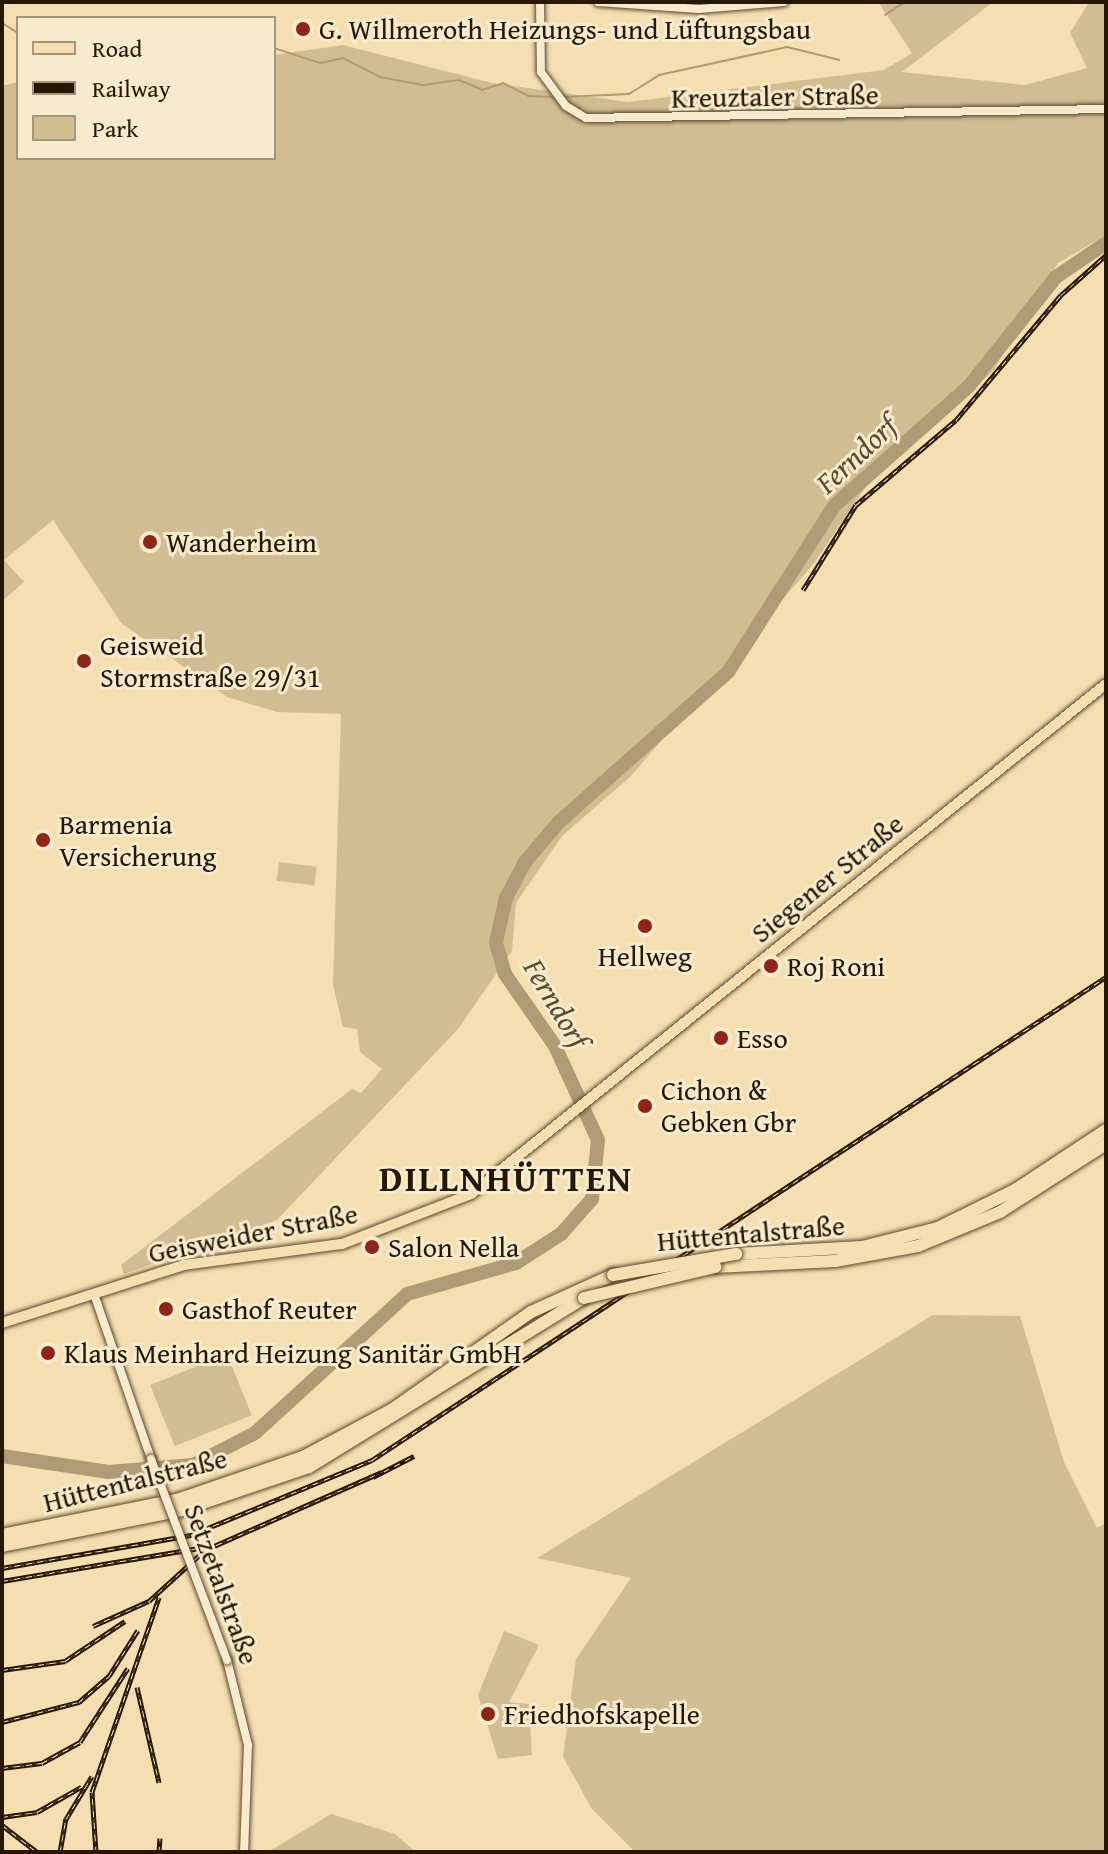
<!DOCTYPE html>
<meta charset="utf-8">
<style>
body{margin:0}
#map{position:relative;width:1108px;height:1854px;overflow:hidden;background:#f5dfb1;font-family:"Gentium Book Plus",serif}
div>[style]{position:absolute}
.green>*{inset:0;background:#d2bd93;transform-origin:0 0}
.stream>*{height:2px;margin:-1px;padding:0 1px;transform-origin:1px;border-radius:1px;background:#af9b76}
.river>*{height:14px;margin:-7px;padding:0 7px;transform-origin:7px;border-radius:7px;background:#af9b76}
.roads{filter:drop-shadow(0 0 2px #5a482e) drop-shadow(0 0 2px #5a482e)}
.minor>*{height:8px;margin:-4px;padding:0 4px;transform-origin:4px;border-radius:4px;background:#f8eacc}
.major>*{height:10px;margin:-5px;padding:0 5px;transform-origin:5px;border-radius:5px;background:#f5dfb1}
.highway>*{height:12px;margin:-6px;padding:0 6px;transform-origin:6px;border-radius:6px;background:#f5dfb1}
.rail>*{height:5px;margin-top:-2.5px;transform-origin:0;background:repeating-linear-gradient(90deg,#f8eacc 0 6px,#271602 0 12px);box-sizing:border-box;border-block:2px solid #271602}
.bridges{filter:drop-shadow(0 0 2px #5a482e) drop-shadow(0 0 2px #5a482e)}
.minor-bridge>*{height:8px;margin:-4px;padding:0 4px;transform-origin:4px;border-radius:4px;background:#f8eacc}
.highway-bridge>*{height:12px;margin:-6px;padding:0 6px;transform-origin:6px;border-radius:6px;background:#f5dfb1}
.dots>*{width:22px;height:22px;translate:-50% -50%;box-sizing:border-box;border:4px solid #f8eacc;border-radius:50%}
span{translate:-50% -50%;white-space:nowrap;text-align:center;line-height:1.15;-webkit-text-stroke:6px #f8eacc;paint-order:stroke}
.poi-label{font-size:28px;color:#271602}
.left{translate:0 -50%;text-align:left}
.street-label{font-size:28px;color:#271602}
.water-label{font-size:30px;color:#5d4b30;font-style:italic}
.district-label{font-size:36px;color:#271602;font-weight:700;letter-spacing:2px}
.frame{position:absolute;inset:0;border:4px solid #271602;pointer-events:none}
.legend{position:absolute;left:16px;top:16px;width:260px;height:144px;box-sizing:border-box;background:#f8eacc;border:2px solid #a4957b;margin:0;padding:10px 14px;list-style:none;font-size:24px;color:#271602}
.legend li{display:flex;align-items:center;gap:16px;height:40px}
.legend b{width:40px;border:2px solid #a4957b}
</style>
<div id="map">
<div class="green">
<div style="clip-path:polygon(878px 2px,993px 2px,902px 72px,1025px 85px,1087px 68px,1070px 33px,1089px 2px,1106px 2px,1106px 235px,1058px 263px,993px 371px,869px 482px,815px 562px,630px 777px,562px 836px,516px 903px,512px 951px,458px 1029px,277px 1220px,124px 1274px,121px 1265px,352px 1089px,361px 1093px,382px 1069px,360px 1052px,357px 1029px,343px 1027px,333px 985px,341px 714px,277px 712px,227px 697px,121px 623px,53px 520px,4px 560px,24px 582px,2px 601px,2px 86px,18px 82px,18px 158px,274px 158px,274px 55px,343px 45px,492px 83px,628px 102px,884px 70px,912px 53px)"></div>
<div style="left:279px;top:862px;width:38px;height:19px;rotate:7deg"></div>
<div style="clip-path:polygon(933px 1315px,1020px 1316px,1064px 1462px,1097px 1528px,1106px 1523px,1106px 1852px,635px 1852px,592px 1809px,563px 1757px,576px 1659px,631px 1578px,537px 1558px)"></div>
<div style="left:227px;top:1354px;width:66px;height:83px;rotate:68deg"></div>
<div style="clip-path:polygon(504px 1631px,539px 1645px,509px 1702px,529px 1704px,532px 1755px,498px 1759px,478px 1695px)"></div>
<div style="clip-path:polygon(331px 1814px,395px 1834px,416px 1852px,268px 1852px)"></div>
</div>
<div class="stream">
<div style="left:885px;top:15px;width:24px;rotate:-33deg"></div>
<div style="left:2px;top:23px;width:19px;rotate:32deg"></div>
<div style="left:274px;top:48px;width:48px;rotate:18.1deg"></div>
<div style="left:320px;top:63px;width:24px;rotate:-12deg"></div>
<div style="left:343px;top:58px;width:42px;rotate:27.2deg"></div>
<div style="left:380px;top:77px;width:44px;rotate:10.5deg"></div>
<div style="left:423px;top:85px;width:36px;rotate:-8deg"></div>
<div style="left:459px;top:80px;width:25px;rotate:23deg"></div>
<div style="left:482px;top:90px;width:22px;rotate:-18deg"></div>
<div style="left:503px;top:83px;width:28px;rotate:27deg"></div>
<div style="left:528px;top:96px;width:28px;rotate:2deg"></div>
<div style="left:563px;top:97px;width:66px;rotate:-2.6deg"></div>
<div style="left:629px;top:94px;width:36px;rotate:-32deg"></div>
<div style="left:659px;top:75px;width:131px;rotate:-12.3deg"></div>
<div style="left:787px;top:47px;width:54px;rotate:14deg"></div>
</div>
<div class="river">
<div style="left:2px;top:1456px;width:108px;rotate:8.5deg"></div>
<div style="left:109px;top:1472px;width:84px;rotate:-4.8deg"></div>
<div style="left:193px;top:1465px;width:70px;rotate:-27.3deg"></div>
<div style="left:255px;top:1433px;width:206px;rotate:-42.4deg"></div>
<div style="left:407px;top:1294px;width:113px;rotate:-15.9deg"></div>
<div style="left:516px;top:1263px;width:54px;rotate:-32.8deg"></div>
<div style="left:561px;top:1234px;width:47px;rotate:-48.5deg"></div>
<div style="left:592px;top:1199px;width:59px;rotate:-84.2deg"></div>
<div style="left:598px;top:1140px;width:103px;rotate:-114.6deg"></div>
<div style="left:555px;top:1046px;width:88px;rotate:-124.8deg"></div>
<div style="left:505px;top:974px;width:33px;rotate:-106deg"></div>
<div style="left:496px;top:942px;width:45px;rotate:-77.2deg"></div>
<div style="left:506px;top:898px;width:41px;rotate:-62.2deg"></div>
<div style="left:525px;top:862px;width:52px;rotate:-49.6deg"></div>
<div style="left:559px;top:822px;width:226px;rotate:-41.6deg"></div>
<div style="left:728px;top:672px;width:198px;rotate:-57.4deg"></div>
<div style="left:835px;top:505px;width:179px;rotate:-41.6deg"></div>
<div style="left:969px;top:386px;width:139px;rotate:-51.4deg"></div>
<div style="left:1056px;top:277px;width:60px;rotate:-34.2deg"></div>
</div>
<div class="roads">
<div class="minor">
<div style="left:540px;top:2px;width:70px;rotate:89.2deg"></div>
<div style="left:541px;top:72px;width:42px;rotate:53.7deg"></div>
<div style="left:566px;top:106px;width:23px;rotate:31deg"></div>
<div style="left:586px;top:118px;width:520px;rotate:-0.99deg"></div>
<div style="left:598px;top:2px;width:101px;rotate:4deg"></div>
<div style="left:699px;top:9px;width:85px;rotate:-4.7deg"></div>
<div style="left:94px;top:1294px;width:175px;rotate:70.9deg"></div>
<div style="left:227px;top:1660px;width:88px;rotate:76.1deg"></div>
<div style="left:248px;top:1745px;width:107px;rotate:92.1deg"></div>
</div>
<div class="major">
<div style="left:2px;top:1323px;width:191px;rotate:-17.7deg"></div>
<div style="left:184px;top:1265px;width:159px;rotate:-7.6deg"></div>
<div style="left:342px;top:1244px;width:138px;rotate:-21.2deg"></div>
<div style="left:471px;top:1194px;width:814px;rotate:-38.77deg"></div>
</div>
<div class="highway">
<div style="left:736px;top:1254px;width:126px;rotate:-3.2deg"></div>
<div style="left:862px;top:1247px;width:78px;rotate:-14deg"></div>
<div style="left:938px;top:1228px;width:86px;rotate:-26.3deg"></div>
<div style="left:1015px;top:1190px;width:109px;rotate:-33.4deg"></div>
<div style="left:715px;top:1267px;width:120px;rotate:-2.9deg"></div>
<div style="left:835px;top:1261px;width:84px;rotate:-10.2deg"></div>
<div style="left:918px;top:1246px;width:89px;rotate:-22.5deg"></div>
<div style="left:1000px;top:1212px;width:126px;rotate:-32.7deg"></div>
<div style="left:2px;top:1535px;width:182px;rotate:-11.4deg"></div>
<div style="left:180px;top:1499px;width:130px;rotate:-18.9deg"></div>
<div style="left:303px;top:1457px;width:102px;rotate:-28.1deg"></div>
<div style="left:393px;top:1409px;width:169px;rotate:-35.1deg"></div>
<div style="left:531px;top:1312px;width:90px;rotate:-24.3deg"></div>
<div style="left:2px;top:1546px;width:184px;rotate:-11.3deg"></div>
<div style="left:182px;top:1510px;width:134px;rotate:-18.7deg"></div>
<div style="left:309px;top:1467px;width:323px;rotate:-31.6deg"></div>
</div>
</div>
<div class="rail">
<div style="left:803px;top:590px;width:100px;rotate:-58.1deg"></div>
<div style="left:856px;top:505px;width:131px;rotate:-40.4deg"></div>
<div style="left:956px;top:420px;width:163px;rotate:-50deg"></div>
<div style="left:1061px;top:295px;width:60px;rotate:-41.6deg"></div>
<div style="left:373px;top:1477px;width:46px;rotate:-27.1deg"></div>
<div style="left:2px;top:1568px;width:192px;rotate:-9.9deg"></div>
<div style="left:191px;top:1535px;width:196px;rotate:-22.5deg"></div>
<div style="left:372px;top:1460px;width:879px;rotate:-33.35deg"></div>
<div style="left:2px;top:1581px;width:200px;rotate:-9.5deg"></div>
<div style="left:93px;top:1626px;width:61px;rotate:-24.1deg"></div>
<div style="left:149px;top:1601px;width:76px;rotate:-42.3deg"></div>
<div style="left:205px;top:1550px;width:193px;rotate:-23.8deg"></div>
<div style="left:2px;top:1670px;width:64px;rotate:-8.1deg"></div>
<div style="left:65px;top:1661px;width:72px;rotate:-33.7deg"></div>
<div style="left:137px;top:1687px;width:98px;rotate:77deg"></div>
<div style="left:2px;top:1722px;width:80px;rotate:-14.6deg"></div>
<div style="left:79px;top:1702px;width:40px;rotate:-41deg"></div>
<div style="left:109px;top:1676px;width:54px;rotate:-57.8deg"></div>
<div style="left:2px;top:1768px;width:40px;rotate:-7.1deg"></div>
<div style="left:42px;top:1763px;width:43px;rotate:-28.9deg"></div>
<div style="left:80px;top:1742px;width:88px;rotate:-57deg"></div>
<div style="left:2px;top:1817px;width:35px;rotate:-8deg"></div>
<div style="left:37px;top:1812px;width:51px;rotate:-29.6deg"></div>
<div style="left:2px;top:1825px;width:44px;rotate:37.6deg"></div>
<div style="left:60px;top:1852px;width:34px;rotate:-80deg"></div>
<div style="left:66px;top:1819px;width:50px;rotate:-58.8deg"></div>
<div style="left:96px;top:1852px;width:60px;rotate:-93.8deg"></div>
<div style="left:92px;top:1792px;width:206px;rotate:-71deg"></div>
<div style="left:159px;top:1852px;width:14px;rotate:-86deg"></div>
</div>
<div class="bridges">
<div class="minor-bridge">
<div style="left:151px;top:1459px;width:215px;rotate:69.3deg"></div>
</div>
<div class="highway-bridge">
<div style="left:613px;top:1275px;width:125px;rotate:-9.7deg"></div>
<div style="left:584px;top:1298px;width:135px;rotate:-13.3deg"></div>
</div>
</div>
<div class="dots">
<div style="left:303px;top:29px;background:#8f2418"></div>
<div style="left:150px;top:542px;background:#8f2418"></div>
<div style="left:84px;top:661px;background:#8f2418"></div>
<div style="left:43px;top:840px;background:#8f2418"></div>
<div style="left:645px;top:926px;background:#8f2418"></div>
<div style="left:771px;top:966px;background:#8f2418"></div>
<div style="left:721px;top:1038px;background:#8f2418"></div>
<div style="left:645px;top:1106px;background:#8f2418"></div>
<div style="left:372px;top:1247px;background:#8f2418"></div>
<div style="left:166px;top:1309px;background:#8f2418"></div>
<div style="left:48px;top:1353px;background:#8f2418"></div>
<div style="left:488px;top:1714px;background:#8f2418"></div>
</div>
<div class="poi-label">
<span class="left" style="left:319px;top:29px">G. Willmeroth Heizungs- und Lüftungsbau</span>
<span class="left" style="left:166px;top:542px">Wanderheim</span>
<span class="left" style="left:100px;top:661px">Geisweid<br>Stormstraße 29/31</span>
<span class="left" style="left:59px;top:840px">Barmenia<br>Versicherung</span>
<span style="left:645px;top:956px">Hellweg</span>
<span class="left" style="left:787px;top:966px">Roj Roni</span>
<span class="left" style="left:737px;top:1038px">Esso</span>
<span class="left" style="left:661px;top:1106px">Cichon &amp;<br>Gebken Gbr</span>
<span class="left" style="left:388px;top:1247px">Salon Nella</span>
<span class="left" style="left:182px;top:1309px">Gasthof Reuter</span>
<span class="left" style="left:64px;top:1353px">Klaus Meinhard Heizung Sanitär GmbH</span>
<span class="left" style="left:504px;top:1714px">Friedhofskapelle</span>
</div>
<div class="street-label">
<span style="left:775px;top:96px;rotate:-1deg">Kreuztaler Straße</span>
<span style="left:827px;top:878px;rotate:-39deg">Siegener Straße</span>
<span style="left:253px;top:1233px;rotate:-11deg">Geisweider Straße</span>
<span style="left:751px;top:1233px;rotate:-5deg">Hüttentalstraße</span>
<span style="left:135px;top:1480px;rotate:-14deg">Hüttentalstraße</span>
<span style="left:222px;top:1584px;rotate:70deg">Setzetalstraße</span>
</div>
<div class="water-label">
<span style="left:856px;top:454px;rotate:-43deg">Ferndorf</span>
<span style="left:557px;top:1003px;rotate:59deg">Ferndorf</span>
</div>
<div class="district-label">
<span style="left:506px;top:1178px">DILLNHÜTTEN</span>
</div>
<div class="frame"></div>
<ul class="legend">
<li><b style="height:10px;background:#f5dfb1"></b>Road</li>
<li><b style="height:10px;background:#271602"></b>Railway</li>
<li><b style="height:22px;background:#d2bd93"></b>Park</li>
</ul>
</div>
